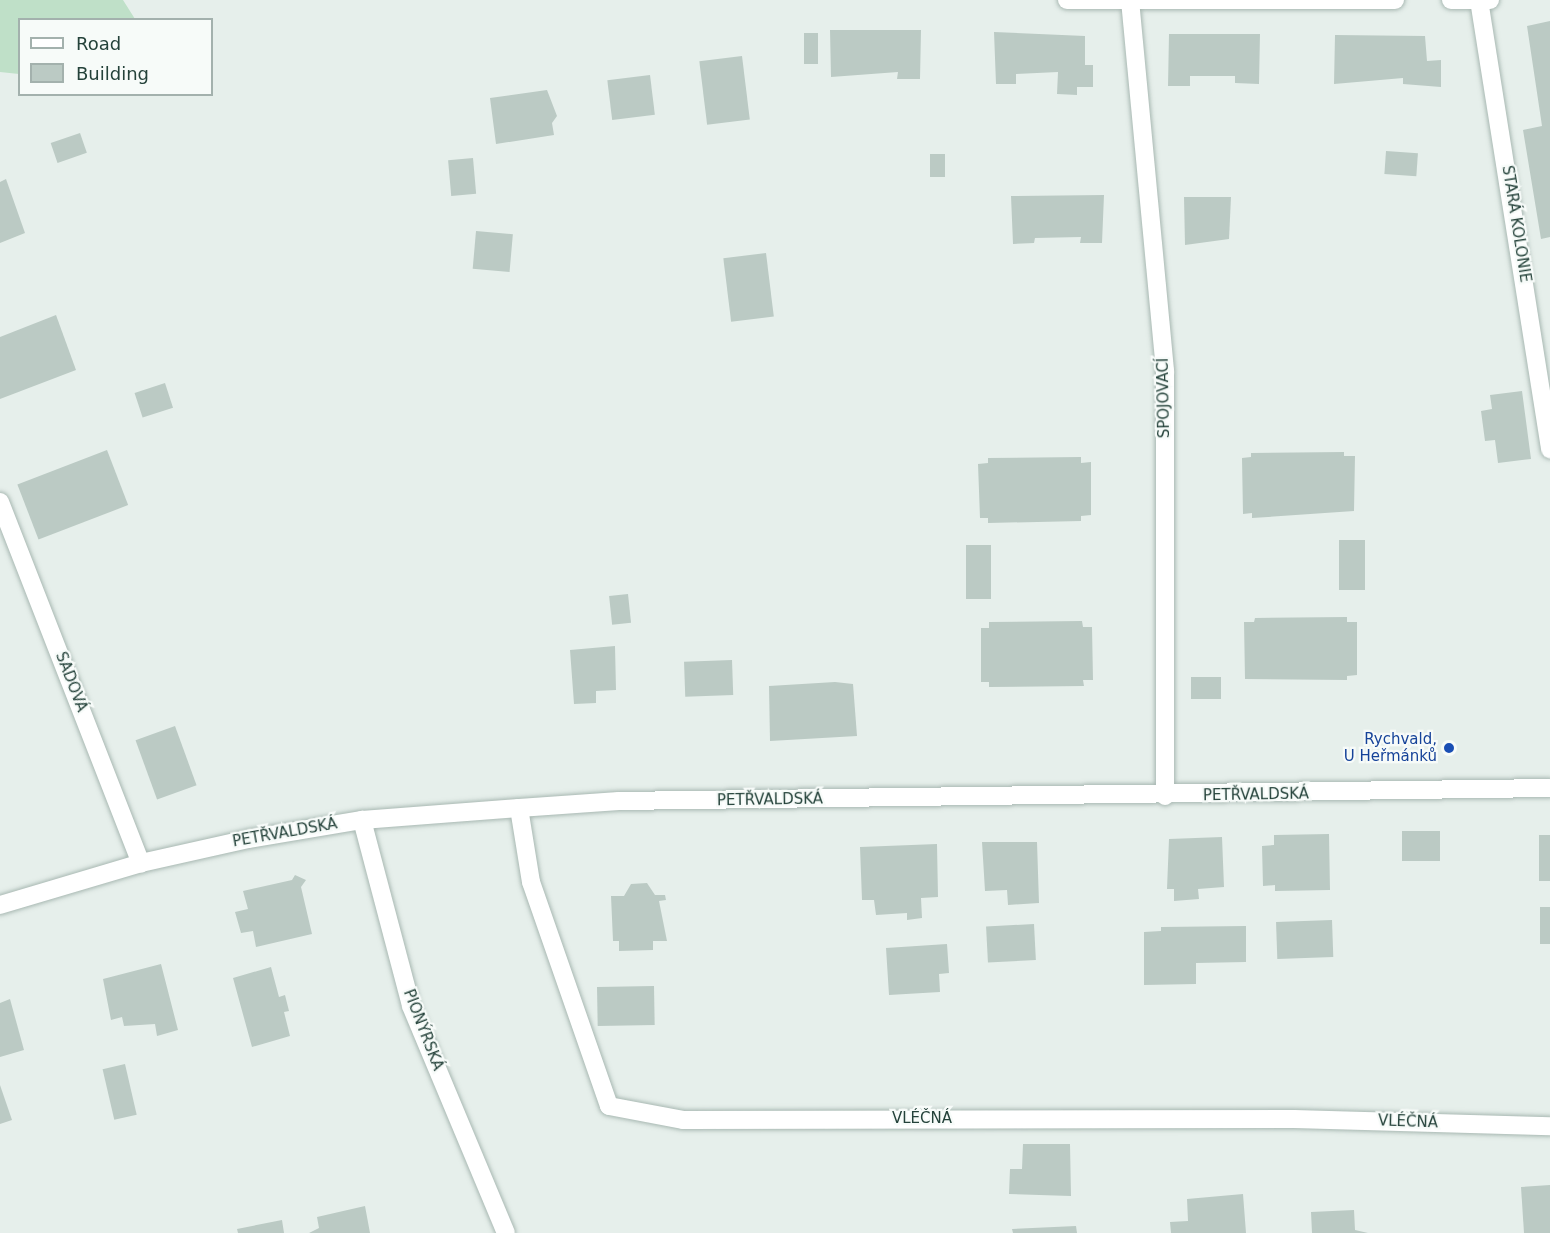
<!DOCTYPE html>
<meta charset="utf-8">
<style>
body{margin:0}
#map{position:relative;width:1550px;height:1233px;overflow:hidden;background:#e6efeb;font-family:"DejaVu Sans",sans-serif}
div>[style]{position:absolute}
.green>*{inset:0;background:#bfe0c8}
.building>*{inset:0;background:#bbcac4;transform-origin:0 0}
.roads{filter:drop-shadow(0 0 2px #a8b8b2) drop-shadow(0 0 2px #a8b8b2)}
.minor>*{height:18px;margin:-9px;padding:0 9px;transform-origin:9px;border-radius:9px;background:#fff}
.tertiary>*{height:18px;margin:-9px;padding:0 9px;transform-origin:9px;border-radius:9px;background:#fff}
.dots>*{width:16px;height:16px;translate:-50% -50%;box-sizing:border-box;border:3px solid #f7fbf9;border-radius:50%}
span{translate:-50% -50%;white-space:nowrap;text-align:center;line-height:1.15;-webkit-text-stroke:4.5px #f7fbf9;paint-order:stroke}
.street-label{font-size:15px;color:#24423a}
.transit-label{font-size:15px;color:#164399}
.right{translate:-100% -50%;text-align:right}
.legend{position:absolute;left:18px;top:18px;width:195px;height:78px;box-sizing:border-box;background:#f7fbf9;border:2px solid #a3b1ad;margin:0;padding:8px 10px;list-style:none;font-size:18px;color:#24423a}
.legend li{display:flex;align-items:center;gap:12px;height:30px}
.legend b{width:30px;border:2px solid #a3b1ad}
</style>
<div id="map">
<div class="green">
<div style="clip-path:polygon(0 0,123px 0,135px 19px,20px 20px,19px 74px,0 72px)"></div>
</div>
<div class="building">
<div style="clip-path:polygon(1550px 21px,1550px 237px,1541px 239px,1523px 130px,1542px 126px,1527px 26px)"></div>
<div style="clip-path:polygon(830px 30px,921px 30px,920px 79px,897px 79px,898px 72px,831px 77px)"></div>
<div style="clip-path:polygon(994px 32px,1085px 36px,1085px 65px,1093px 65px,1093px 87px,1077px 87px,1077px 95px,1057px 94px,1058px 72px,1016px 74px,1016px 84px,996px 84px)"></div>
<div style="left:804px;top:33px;width:14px;height:31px"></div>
<div style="clip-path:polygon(1169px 34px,1260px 34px,1259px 84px,1235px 83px,1235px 76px,1190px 76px,1190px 86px,1168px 86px)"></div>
<div style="clip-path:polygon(1335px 35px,1425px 36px,1427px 61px,1441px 60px,1441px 87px,1403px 84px,1403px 78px,1334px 84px)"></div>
<div style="left:742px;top:56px;width:64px;height:43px;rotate:83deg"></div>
<div style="left:650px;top:75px;width:40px;height:43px;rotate:83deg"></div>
<div style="clip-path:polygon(547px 90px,557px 116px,552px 123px,554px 135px,496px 144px,490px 98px)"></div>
<div style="left:80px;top:133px;width:21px;height:31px;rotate:71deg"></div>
<div style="left:1386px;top:151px;width:32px;height:23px;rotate:4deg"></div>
<div style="left:930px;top:154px;width:15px;height:23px"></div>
<div style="left:473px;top:158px;width:36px;height:25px;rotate:85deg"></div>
<div style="clip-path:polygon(6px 179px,25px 233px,0 243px,0 182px)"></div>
<div style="clip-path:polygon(1104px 195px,1102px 243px,1080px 243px,1081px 237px,1035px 238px,1034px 243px,1013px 244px,1011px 196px)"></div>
<div style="clip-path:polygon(1184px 197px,1231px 197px,1229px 239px,1185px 245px)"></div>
<div style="left:476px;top:231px;width:37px;height:38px;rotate:5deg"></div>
<div style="left:766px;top:253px;width:64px;height:43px;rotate:83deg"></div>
<div style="clip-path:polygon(56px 315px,76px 370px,0 399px,0 337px)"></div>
<div style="left:165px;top:383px;width:26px;height:32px;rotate:72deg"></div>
<div style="clip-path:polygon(1522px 391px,1531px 459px,1498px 463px,1495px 440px,1485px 441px,1481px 411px,1492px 409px,1490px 395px)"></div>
<div style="left:107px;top:450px;width:59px;height:96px;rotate:69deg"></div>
<div style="clip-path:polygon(1344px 452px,1344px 456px,1355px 456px,1354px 511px,1252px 518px,1252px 513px,1243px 514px,1242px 458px,1251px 457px,1251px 453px)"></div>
<div style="clip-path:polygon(1081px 457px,1081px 463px,1091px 462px,1091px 515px,1081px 516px,1081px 521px,988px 523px,988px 518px,980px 518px,978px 464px,988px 463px,988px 458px)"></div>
<div style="left:1365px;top:540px;width:50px;height:26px;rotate:90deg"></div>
<div style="left:966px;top:545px;width:25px;height:54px"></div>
<div style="left:628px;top:594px;width:29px;height:19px;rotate:84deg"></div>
<div style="clip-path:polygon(1347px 617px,1347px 622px,1357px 622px,1357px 675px,1347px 676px,1347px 680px,1245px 679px,1244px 622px,1254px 622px,1255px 618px)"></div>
<div style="clip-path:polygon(1082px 621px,1083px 627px,1092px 627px,1093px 680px,1083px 680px,1084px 686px,989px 687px,989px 682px,981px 682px,981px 628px,989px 628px,989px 622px)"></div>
<div style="clip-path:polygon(615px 646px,616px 690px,596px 691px,596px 703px,574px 704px,570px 650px)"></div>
<div style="left:732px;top:660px;width:35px;height:48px;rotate:88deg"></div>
<div style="left:1221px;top:677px;width:22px;height:30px;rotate:90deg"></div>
<div style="clip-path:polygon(835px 682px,853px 684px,857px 736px,770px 741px,769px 686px)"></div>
<div style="left:175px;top:726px;width:63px;height:42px;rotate:70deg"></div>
<div style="left:1440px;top:831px;width:30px;height:38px;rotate:90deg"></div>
<div style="clip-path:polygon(1329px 834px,1330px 890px,1275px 891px,1275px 885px,1263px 886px,1262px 846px,1274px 845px,1274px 835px)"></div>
<div style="left:1539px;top:835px;width:11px;height:46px"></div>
<div style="clip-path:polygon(1222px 837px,1224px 887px,1198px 889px,1199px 899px,1174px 901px,1174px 889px,1167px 889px,1169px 839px)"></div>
<div style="clip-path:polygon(982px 842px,1037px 842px,1039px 903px,1008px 905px,1007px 890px,985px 891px)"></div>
<div style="clip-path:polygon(937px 844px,938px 897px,921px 898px,922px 918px,907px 920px,907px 913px,876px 915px,874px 900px,862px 900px,860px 847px)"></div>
<div style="clip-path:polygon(295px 875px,306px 880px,301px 887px,312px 934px,256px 947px,253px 931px,241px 933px,235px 912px,248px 909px,243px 891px,292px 880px)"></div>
<div style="clip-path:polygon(647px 883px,655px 895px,665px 895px,666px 900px,659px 901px,667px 941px,653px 941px,653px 950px,619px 951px,619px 941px,613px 941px,611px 896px,624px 896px,631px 884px)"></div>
<div style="left:1540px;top:907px;width:10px;height:37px"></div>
<div style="left:1332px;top:920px;width:37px;height:56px;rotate:88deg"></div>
<div style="left:1034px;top:924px;width:36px;height:48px;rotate:87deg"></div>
<div style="clip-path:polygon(1246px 926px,1246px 962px,1196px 963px,1196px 984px,1144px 985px,1144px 932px,1161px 931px,1161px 927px)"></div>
<div style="clip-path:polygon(947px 944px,949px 973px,939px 974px,940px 992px,889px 995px,886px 948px)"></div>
<div style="clip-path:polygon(161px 964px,178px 1030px,157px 1036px,155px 1024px,124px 1026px,122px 1017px,111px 1020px,103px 979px)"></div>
<div style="clip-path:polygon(271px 967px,279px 997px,285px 995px,289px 1011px,284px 1012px,290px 1036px,252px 1047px,233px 978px)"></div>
<div style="left:654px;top:986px;width:39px;height:57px;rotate:89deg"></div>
<div style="clip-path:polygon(10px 999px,24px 1050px,0 1057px,0 1003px)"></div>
<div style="left:125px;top:1064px;width:52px;height:23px;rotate:77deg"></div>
<div style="clip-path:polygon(0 1085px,12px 1120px,0 1124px)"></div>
<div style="clip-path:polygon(1023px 1144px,1070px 1144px,1071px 1196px,1009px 1194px,1010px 1169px,1022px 1169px)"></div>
<div style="clip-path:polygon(1550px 1185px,1550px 1233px,1524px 1233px,1521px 1187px)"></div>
<div style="clip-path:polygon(1243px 1194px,1246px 1233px,1171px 1233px,1170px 1222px,1188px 1221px,1187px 1199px)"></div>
<div style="clip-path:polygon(365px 1206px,370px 1233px,309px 1233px,319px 1228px,317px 1217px)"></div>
<div style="clip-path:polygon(1354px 1210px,1355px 1230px,1368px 1233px,1312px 1233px,1311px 1212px)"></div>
<div style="clip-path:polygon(282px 1220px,284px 1233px,238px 1233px,237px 1229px)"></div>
<div style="clip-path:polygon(1076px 1226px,1077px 1233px,1013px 1233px,1012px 1229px)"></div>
</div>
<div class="roads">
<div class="minor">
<div style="left:1067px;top:0;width:328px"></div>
<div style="left:1130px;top:0;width:373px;rotate:84.6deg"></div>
<div style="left:1165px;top:371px;width:425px;rotate:90deg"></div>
<div style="left:1451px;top:0;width:39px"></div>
<div style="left:1479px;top:0;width:455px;rotate:81deg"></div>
<div style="left:0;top:502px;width:388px;rotate:68.7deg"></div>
<div style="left:519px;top:808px;width:75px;rotate:80.8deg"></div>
<div style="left:531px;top:882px;width:237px;rotate:70.8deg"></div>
<div style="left:609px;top:1106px;width:75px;rotate:10.7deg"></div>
<div style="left:683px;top:1120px;width:611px;rotate:-0.09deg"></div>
<div style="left:1294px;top:1119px;width:256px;rotate:1.6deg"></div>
<div style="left:362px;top:820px;width:192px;rotate:75.2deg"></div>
<div style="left:411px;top:1006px;width:246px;rotate:67.3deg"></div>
</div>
<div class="tertiary">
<div style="left:0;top:905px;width:147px;rotate:-16.6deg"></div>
<div style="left:141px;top:863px;width:110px;rotate:-12.6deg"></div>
<div style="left:248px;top:839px;width:116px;rotate:-9.5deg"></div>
<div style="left:362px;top:820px;width:157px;rotate:-4.4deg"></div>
<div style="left:519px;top:808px;width:100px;rotate:-4deg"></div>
<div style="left:619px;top:801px;width:931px;rotate:-0.8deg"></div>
</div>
</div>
<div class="dots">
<div style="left:1449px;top:748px;background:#1a4fb4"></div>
</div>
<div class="street-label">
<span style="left:1516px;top:224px;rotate:81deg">STARÁ KOLONIE</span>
<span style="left:1164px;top:398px;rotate:-91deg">SPOJOVACÍ</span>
<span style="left:71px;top:682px;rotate:69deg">SADOVÁ</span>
<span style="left:1256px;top:795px;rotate:-1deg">PETŘVALDSKÁ</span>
<span style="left:770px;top:800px;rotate:-1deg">PETŘVALDSKÁ</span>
<span style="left:285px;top:833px;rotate:-10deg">PETŘVALDSKÁ</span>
<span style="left:423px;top:1030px;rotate:69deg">PIONÝRSKÁ</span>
<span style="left:922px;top:1119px">VLÉČNÁ</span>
<span style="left:1408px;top:1122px;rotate:2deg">VLÉČNÁ</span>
</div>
<div class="transit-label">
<span class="right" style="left:1437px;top:748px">Rychvald,<br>U Heřmánků</span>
</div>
<ul class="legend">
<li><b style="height:8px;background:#fff"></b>Road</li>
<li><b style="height:16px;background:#bbcac4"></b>Building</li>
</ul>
</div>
